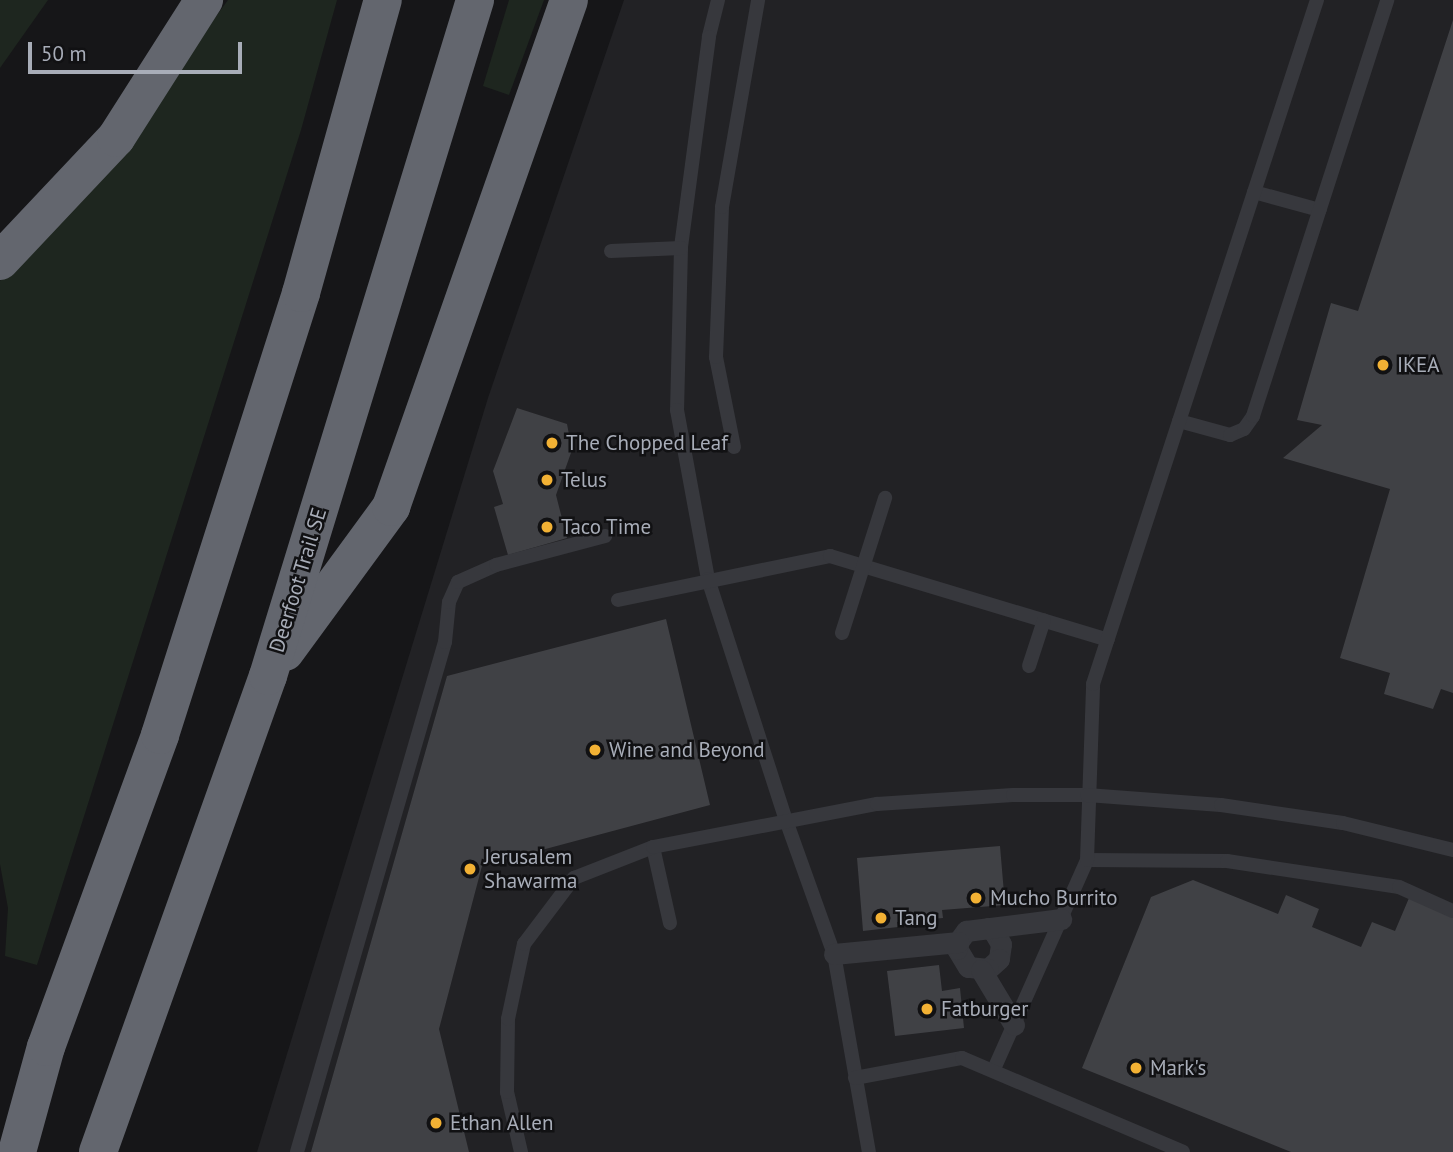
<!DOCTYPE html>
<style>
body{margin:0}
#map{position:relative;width:1453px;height:1152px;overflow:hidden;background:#161618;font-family:"PT Sans",sans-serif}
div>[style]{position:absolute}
.built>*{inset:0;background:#222225}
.green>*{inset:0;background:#1e261f}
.building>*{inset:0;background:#404145}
.service>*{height:14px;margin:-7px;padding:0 7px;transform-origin:7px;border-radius:7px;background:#37383d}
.pedestrian>*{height:21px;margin:-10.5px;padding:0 10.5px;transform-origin:10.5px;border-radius:10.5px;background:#37383d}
.motorway>*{height:38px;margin:-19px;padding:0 19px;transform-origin:19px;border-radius:19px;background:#63666e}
.dots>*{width:19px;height:19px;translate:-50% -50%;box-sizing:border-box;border:4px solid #111113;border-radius:50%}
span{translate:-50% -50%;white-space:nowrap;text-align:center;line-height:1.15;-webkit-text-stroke:5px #111113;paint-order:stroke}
.poi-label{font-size:21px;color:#a8adb8}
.left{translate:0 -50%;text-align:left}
.street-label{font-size:21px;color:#a8adb8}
.scale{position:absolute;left:28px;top:42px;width:214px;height:32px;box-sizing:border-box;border:4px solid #a8adb8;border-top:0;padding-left:9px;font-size:21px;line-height:24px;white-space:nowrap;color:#a8adb8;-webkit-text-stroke:5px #111113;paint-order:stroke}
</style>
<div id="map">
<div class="built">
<div style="clip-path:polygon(624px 0,1453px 0,1453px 1152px,257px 1152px,488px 398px)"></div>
</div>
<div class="green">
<div style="clip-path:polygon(0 0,48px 0,0 68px)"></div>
<div style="clip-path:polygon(228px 0,337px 0,301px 130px,37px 965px,5px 956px,8px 908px,0 864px,0 281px,156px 98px)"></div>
<div style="clip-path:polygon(509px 0,544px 0,509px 95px,483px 86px)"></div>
</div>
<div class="building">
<div style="clip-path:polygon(1453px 20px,1453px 693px,1441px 689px,1433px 709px,1384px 694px,1390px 673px,1340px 658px,1390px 489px,1283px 458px,1322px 425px,1297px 420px,1331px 303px,1358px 311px)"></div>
<div style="clip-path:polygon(517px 408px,567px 424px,572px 450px,556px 495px,567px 538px,508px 555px,494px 507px,503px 504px,493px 471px)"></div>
<div style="clip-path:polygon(666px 619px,710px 805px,482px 866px,439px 1029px,469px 1152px,311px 1152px,447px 676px)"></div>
<div style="clip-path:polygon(1000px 846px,1005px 905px,942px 910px,943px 918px,897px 922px,898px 927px,863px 931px,857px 858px)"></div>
<div style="clip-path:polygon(1193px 880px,1278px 914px,1286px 895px,1319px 909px,1312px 927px,1361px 947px,1372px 922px,1395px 931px,1409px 898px,1453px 916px,1453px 1152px,1291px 1152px,1082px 1068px,1151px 897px)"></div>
<div style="clip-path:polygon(939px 965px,942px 991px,960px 988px,964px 1028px,895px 1036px,887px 971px)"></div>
</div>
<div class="service">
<div style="left:718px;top:0;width:38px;rotate:104deg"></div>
<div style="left:709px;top:37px;width:213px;rotate:97.6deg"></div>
<div style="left:681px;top:248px;width:162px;rotate:91.4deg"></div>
<div style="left:677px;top:410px;width:172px;rotate:79.6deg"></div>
<div style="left:708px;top:579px;width:256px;rotate:72.1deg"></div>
<div style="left:787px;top:823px;width:139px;rotate:70.3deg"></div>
<div style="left:834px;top:954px;width:201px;rotate:80deg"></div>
<div style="left:1254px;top:192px;width:68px;rotate:15.3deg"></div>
<div style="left:611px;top:251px;width:70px;rotate:-2.5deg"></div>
<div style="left:1179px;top:421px;width:53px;rotate:15.4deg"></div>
<div style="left:1230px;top:435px;width:15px;rotate:-23deg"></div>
<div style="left:1244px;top:429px;width:16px;rotate:-55deg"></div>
<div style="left:1253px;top:416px;width:437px;rotate:-72.1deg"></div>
<div style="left:734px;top:447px;width:92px;rotate:-101.3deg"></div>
<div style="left:716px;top:357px;width:150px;rotate:-87.7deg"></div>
<div style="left:722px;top:207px;width:210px;rotate:-80.1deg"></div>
<div style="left:618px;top:600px;width:217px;rotate:-11.7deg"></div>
<div style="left:830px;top:556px;width:290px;rotate:16.8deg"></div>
<div style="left:842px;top:633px;width:142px;rotate:-72.3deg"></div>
<div style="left:1029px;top:666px;width:48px;rotate:-71.9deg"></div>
<div style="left:653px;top:847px;width:78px;rotate:77.4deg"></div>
<div style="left:1087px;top:860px;width:140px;rotate:0.4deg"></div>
<div style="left:1227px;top:861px;width:174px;rotate:8.6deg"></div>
<div style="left:1399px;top:887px;width:59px;rotate:24deg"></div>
<div style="left:994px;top:1069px;width:229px;rotate:-66deg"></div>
<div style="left:1087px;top:860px;width:176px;rotate:-88deg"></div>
<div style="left:1093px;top:684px;width:720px;rotate:-71.87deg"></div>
<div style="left:855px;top:1078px;width:109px;rotate:-10.6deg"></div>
<div style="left:962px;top:1058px;width:240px;rotate:23deg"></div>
<div style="left:297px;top:1152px;width:531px;rotate:-73.82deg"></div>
<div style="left:445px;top:642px;width:40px;rotate:-84.3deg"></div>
<div style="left:449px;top:602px;width:22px;rotate:-66deg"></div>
<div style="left:458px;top:582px;width:42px;rotate:-24.1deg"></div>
<div style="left:496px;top:565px;width:113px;rotate:-14.9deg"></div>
<div style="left:521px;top:1152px;width:62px;rotate:-103.1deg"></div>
<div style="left:507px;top:1092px;width:73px;rotate:-89.2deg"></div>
<div style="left:508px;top:1019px;width:77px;rotate:-78deg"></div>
<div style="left:524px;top:944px;width:83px;rotate:-52.9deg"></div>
<div style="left:574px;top:878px;width:85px;rotate:-21.4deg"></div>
<div style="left:653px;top:847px;width:228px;rotate:-10.9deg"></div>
<div style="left:877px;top:804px;width:136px;rotate:-3.8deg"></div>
<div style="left:1013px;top:795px;width:74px"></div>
<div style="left:1087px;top:795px;width:134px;rotate:4.3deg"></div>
<div style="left:1221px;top:805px;width:123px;rotate:8.4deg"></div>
<div style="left:1343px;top:823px;width:113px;rotate:13.8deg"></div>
</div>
<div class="pedestrian">
<div style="left:988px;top:928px;width:7px;rotate:34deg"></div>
<div style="left:994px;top:932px;width:14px;rotate:60deg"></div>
<div style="left:1001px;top:944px;width:15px;rotate:98deg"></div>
<div style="left:999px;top:959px;width:15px;rotate:138deg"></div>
<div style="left:988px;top:969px;width:20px;rotate:-174deg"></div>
<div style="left:968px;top:967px;width:21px;rotate:-121deg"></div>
<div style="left:957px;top:949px;width:7px;rotate:-82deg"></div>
<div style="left:958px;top:942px;width:14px;rotate:-54deg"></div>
<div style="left:966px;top:931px;width:96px;rotate:-7.2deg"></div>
<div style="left:834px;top:954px;width:125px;rotate:-5.5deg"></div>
<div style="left:981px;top:970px;width:64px;rotate:59deg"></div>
</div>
<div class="motorway">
<div style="left:0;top:261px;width:169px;rotate:-46.7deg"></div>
<div style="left:116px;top:138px;width:164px;rotate:-57.5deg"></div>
<div style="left:285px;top:652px;width:180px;rotate:-53.8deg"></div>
<div style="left:391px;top:507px;width:537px;rotate:-70.65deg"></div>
<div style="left:17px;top:1152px;width:109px;rotate:-74.6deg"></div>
<div style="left:46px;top:1047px;width:332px;rotate:-69.9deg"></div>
<div style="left:160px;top:735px;width:464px;rotate:-72.3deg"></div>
<div style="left:301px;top:293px;width:304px;rotate:-74.4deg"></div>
<div style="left:98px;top:1152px;width:505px;rotate:-70.35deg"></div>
<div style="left:268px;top:676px;width:707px;rotate:-72.97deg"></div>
</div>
<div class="dots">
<div style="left:1383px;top:365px;background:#f2b134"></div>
<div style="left:552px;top:443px;background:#f2b134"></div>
<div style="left:547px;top:480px;background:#f2b134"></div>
<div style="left:547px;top:527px;background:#f2b134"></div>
<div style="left:595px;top:750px;background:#f2b134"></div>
<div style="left:470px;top:869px;background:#f2b134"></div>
<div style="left:976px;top:898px;background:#f2b134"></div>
<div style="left:881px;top:918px;background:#f2b134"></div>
<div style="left:927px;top:1009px;background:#f2b134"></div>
<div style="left:1136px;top:1068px;background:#f2b134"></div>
<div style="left:436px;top:1123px;background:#f2b134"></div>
</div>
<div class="poi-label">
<span class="left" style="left:1397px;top:365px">IKEA</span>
<span class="left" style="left:566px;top:443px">The Chopped Leaf</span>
<span class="left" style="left:561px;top:480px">Telus</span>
<span class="left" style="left:561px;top:527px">Taco Time</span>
<span class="left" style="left:609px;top:750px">Wine and Beyond</span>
<span class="left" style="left:484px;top:869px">Jerusalem<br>Shawarma</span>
<span class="left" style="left:990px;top:898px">Mucho Burrito</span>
<span class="left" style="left:895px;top:918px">Tang</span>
<span class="left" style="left:941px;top:1009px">Fatburger</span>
<span class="left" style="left:1150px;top:1068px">Mark's</span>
<span class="left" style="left:450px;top:1123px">Ethan Allen</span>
</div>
<div class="street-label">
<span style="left:298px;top:580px;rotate:-73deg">Deerfoot Trail SE</span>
</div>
<div class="scale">50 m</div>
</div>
